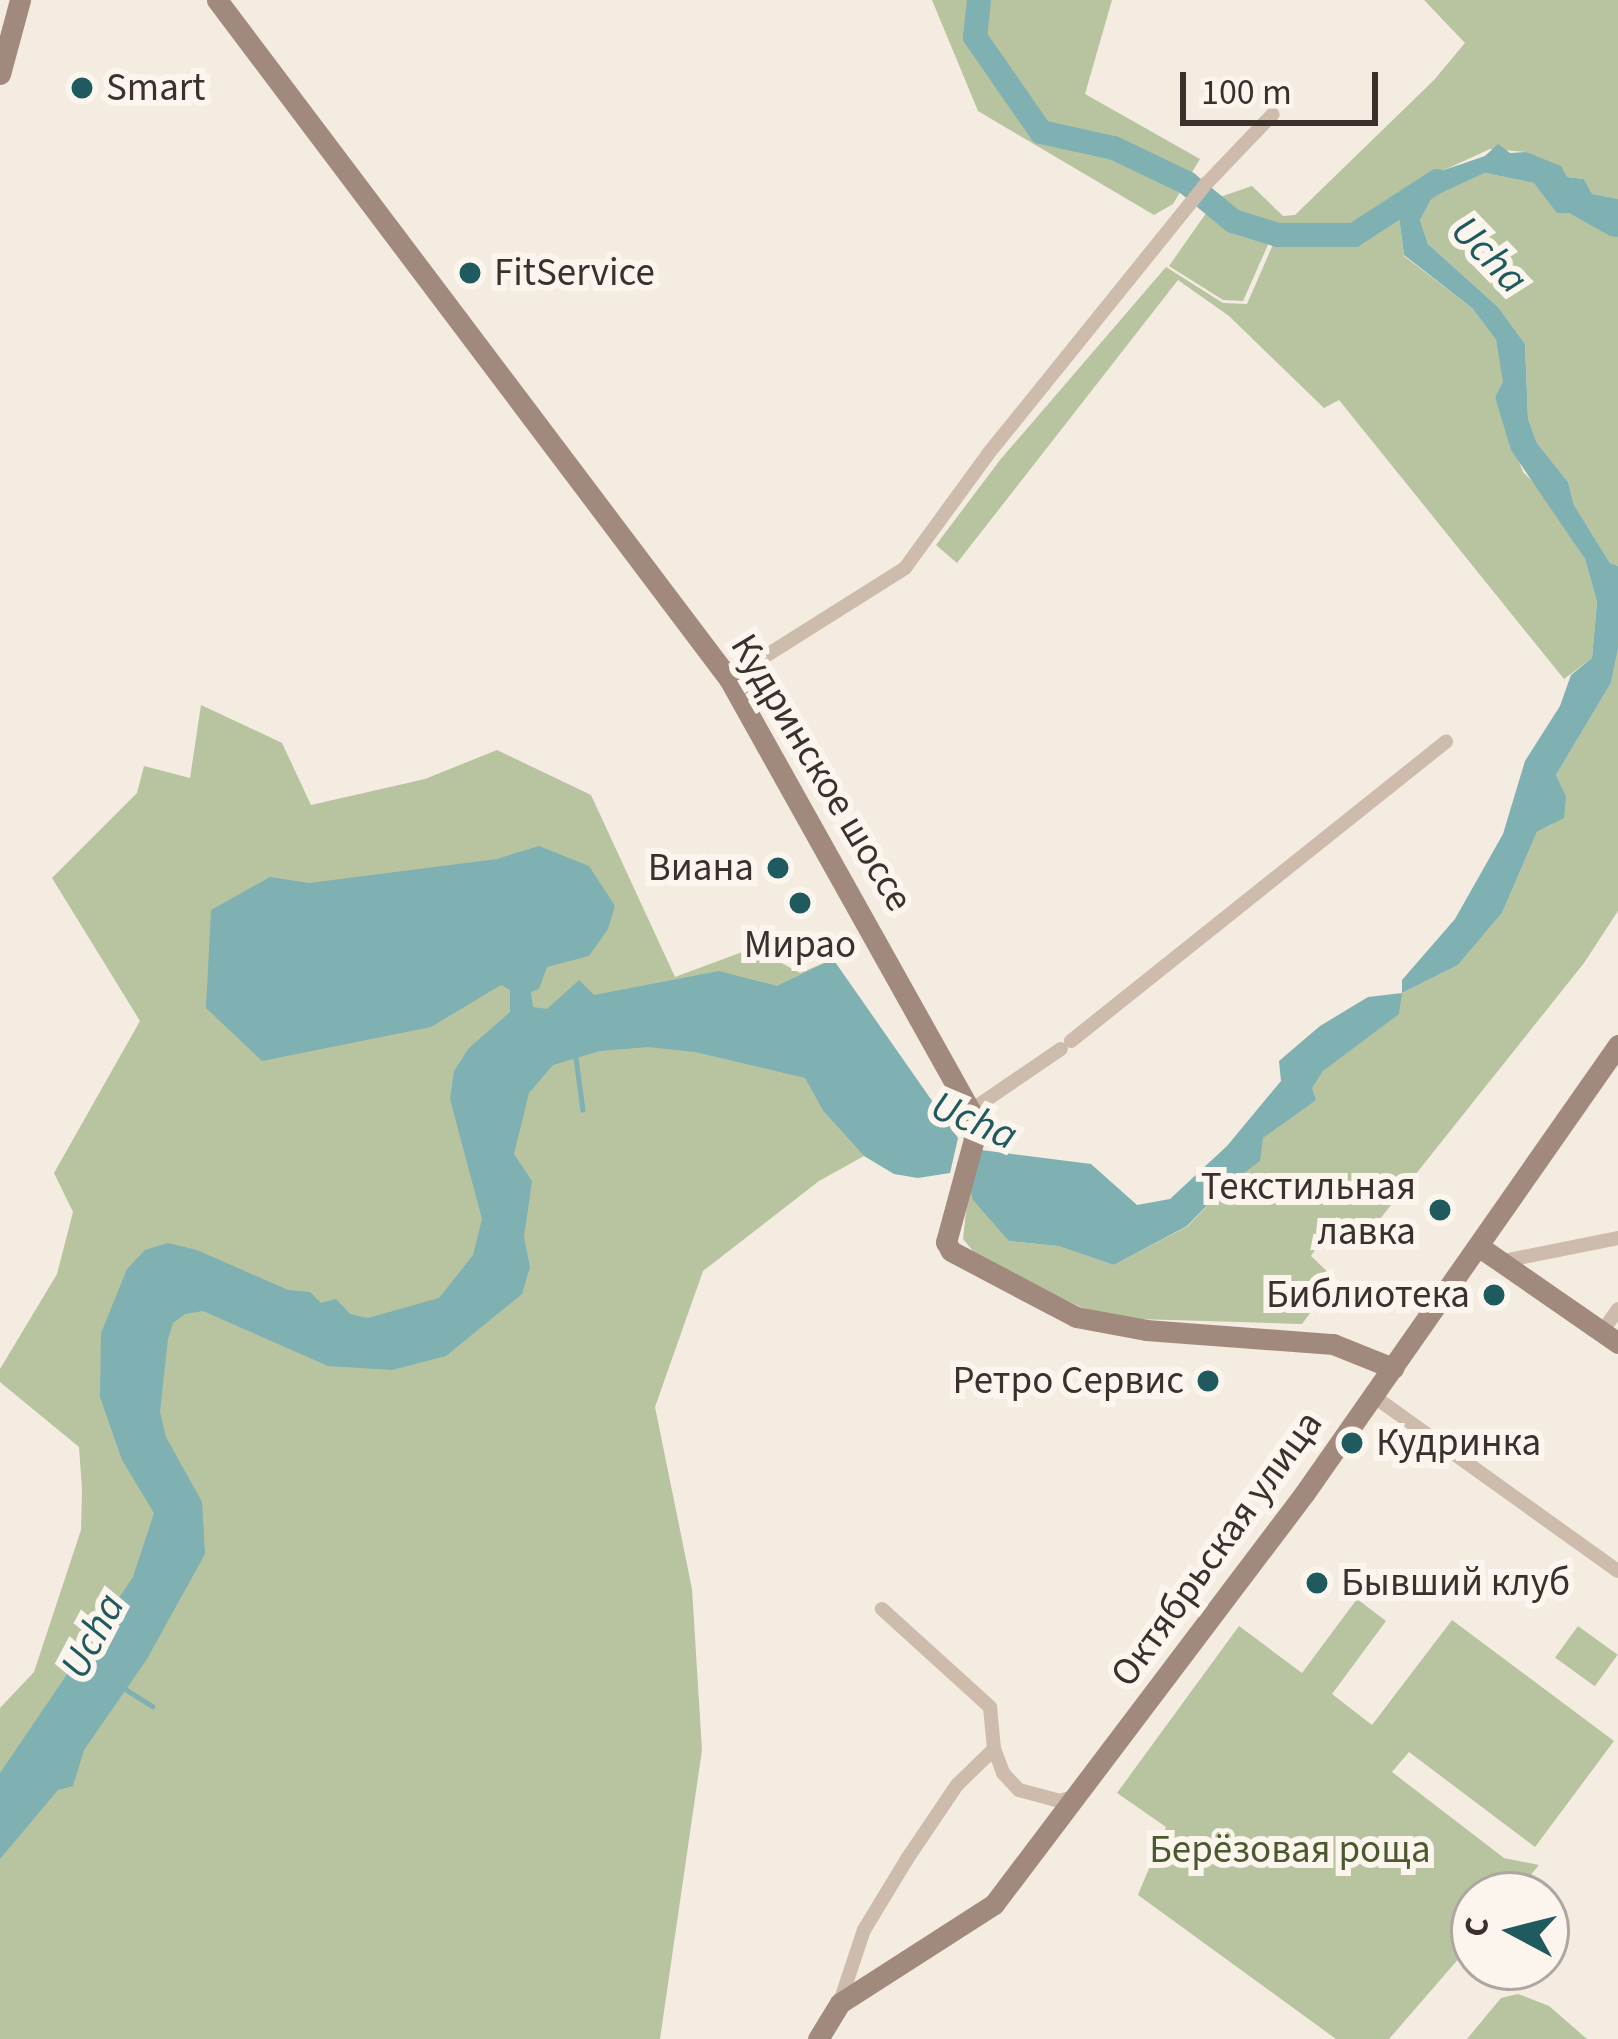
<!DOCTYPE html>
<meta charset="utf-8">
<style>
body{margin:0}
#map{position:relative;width:1618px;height:2039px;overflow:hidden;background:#f4ebe1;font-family:"Source Sans 3",sans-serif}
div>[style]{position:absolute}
.green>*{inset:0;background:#b8c4a0;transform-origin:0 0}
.water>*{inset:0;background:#7fb0b2}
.stream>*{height:4.5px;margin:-2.25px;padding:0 2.25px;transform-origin:2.25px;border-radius:2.25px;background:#7fb0b2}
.river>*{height:24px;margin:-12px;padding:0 12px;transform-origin:12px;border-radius:12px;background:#7fb0b2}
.street>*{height:14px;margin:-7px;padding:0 7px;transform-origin:7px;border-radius:7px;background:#cdbbac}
.secondary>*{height:21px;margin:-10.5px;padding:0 10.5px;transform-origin:10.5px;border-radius:10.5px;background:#a18a7d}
.dots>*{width:33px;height:33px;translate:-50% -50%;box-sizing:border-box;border:6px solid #fbf5ee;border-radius:50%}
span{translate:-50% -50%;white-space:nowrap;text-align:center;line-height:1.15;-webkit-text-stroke:12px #fbf5ee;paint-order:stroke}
.poi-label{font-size:39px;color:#3b302b}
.left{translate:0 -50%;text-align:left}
.right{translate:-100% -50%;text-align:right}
.street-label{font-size:39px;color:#3b302b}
.park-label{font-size:39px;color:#4a5a2e}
.water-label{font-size:42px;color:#1f5a5e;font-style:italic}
.north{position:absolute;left:1450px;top:1871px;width:120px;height:120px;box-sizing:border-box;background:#fbf5ee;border:3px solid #aea6a0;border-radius:50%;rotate:277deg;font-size:33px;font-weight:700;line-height:48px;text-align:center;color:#3b302b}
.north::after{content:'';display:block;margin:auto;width:42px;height:54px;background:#1f5a5e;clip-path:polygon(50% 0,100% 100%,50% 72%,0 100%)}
.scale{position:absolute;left:1180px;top:72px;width:198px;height:54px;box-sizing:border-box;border:6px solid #3b302b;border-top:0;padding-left:15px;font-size:36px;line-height:42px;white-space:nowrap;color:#3b302b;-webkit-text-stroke:9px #fbf5ee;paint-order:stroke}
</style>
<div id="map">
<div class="green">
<div style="clip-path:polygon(932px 0,1112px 0,1085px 94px,1200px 159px,1173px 204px,1154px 215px,978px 111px)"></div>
<div style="clip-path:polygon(1424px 0,1618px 0,1618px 199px,1592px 194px,1584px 179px,1567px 177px,1526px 152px,1490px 149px,1444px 170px,1399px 217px,1404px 256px,1472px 308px,1496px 340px,1504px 383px,1495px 397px,1523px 472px,1540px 489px,1585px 559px,1597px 602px,1592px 658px,1564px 679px,1339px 400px,1324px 408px,1229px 316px,1178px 280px,957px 563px,936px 545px,1000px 460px,1166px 267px,1223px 303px,1247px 304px,1278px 233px,1234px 214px,1220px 197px,1252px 186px,1283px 216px,1295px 215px,1434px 80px,1465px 43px)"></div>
<div style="clip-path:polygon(1485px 173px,1534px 183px,1569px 213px,1618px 237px,1618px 566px,1610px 563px,1574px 505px,1568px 482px,1537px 443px,1528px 419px,1525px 344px,1498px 307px,1428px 244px,1420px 220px,1431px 197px)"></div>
<div style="clip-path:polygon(1216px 199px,1233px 217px,1230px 224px,1271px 238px,1243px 301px,1223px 300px,1169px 266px)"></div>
<div style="clip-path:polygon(1618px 649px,1618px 911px,1584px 963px,1368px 1234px,1336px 1217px,1311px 1256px,1335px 1279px,1302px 1324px,1103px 1318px,978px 1257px,963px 1239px,969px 1186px,1009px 1241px,1058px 1246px,1114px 1265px,1188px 1226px,1225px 1187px,1238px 1181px,1263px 1138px,1323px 1071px,1402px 993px,1458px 965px,1502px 913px,1537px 832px,1553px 824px,1566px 796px,1556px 775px,1611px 683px)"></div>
<div style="clip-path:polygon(201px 705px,282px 743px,311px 805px,425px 779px,497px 750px,591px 795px,675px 977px,745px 951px,759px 951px,800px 973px,833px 959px,824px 1112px,864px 1156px,819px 1181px,703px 1271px,655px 1407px,692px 1589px,702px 1750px,660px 2039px,0 2039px,0 1708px,34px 1672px,81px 1530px,82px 1489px,79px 1447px,0 1382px,0 1369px,57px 1274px,73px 1212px,54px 1173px,140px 1021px,52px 878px,137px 793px,144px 766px,190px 778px)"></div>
<div style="clip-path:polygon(1357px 1599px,1386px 1621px,1332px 1694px,1372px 1725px,1452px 1620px,1614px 1741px,1535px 1847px,1409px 1752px,1392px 1772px,1504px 1858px,1539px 1865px,1514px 1895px,1474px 1895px,1474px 1941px,1389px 2039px,1336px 2039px,1138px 1895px,1166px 1827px,1117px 1793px,1239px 1626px,1302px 1673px)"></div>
<div style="left:1578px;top:1626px;width:49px;height:39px;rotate:36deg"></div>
<div style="clip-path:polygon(1518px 1994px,1549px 2006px,1587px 2039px,1467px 2039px,1501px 1998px)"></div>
</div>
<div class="water">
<div style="clip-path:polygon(1498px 144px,1510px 153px,1526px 152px,1561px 166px,1567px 177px,1584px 179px,1592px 194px,1618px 199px,1618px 237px,1610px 236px,1569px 213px,1557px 213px,1534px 183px,1485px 173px,1432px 197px,1420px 220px,1428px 244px,1498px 307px,1525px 344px,1528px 419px,1537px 443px,1568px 482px,1574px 505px,1610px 563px,1618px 566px,1618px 649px,1611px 683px,1556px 775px,1566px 796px,1564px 818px,1537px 832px,1502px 913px,1458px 965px,1402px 993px,1399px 1014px,1323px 1071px,1312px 1088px,1316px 1100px,1263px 1138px,1260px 1161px,1225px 1187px,1187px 1226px,1114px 1265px,1058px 1246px,1009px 1241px,973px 1200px,969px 1186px,981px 1150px,1091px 1164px,1137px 1205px,1170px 1199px,1227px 1146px,1281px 1081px,1279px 1061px,1320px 1026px,1368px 997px,1402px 993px,1402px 980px,1455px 919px,1503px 834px,1525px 761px,1560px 706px,1571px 675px,1592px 658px,1597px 602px,1585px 559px,1511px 450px,1495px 397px,1503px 382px,1496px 340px,1472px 308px,1404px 255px,1399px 217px,1444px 170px,1485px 156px)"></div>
<div style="clip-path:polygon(539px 846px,589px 866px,615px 906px,608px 929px,589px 956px,547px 967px,539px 989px,531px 992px,533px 1007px,547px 1009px,579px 980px,594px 995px,719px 971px,777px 986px,833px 959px,958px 1138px,950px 1173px,918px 1178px,894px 1174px,864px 1156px,824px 1112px,805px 1078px,695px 1052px,648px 1047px,600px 1051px,553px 1065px,529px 1093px,514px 1154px,532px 1181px,524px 1237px,530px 1267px,522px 1294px,446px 1356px,392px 1370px,328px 1366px,203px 1311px,185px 1314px,173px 1323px,168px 1339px,160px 1412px,166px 1437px,202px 1502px,205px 1554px,147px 1659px,84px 1750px,73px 1786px,58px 1790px,0 1859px,0 1773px,133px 1577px,154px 1513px,122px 1460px,100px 1397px,101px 1333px,127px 1269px,145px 1250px,168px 1243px,197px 1250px,288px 1290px,310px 1292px,321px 1303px,336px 1299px,350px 1314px,368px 1318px,439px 1298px,473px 1255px,482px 1219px,450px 1099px,454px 1071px,469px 1048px,510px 1012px,510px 990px,501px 985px,431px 1027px,262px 1061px,206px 1008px,211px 910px,270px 877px,309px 883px,497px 859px)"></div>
</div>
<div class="stream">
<div style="left:576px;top:1058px;width:52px;rotate:82.3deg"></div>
<div style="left:122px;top:1687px;width:36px;rotate:32deg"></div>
</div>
<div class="river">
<div style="left:979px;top:0;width:37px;rotate:96deg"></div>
<div style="left:975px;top:37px;width:116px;rotate:55.2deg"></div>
<div style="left:1041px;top:132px;width:75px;rotate:12.4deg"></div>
<div style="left:1114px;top:148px;width:81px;rotate:25.6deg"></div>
<div style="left:1187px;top:183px;width:60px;rotate:39.6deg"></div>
<div style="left:1233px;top:221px;width:47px;rotate:17.3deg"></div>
<div style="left:1278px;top:235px;width:76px"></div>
<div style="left:1354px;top:235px;width:99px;rotate:-33deg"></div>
</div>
<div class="street">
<div style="left:729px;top:679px;width:208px;rotate:-32.2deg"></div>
<div style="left:905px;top:568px;width:141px;rotate:-53.9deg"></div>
<div style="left:988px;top:454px;width:348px;rotate:-51.1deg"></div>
<div style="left:1207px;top:183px;width:95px;rotate:-46.3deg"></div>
<div style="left:1071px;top:1041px;width:480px;rotate:-38.6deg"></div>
<div style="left:970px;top:1111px;width:110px;rotate:-34.3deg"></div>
<div style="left:1498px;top:1262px;width:122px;rotate:-11.3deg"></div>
<div style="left:1602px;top:1332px;width:28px;rotate:-55deg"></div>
<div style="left:1372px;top:1395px;width:302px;rotate:35.6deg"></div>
<div style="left:994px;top:1749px;width:26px;rotate:69deg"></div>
<div style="left:1003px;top:1773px;width:23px;rotate:47deg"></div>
<div style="left:1019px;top:1790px;width:42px;rotate:15deg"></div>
<div style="left:1060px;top:1801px;width:17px;rotate:-17deg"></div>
<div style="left:840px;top:2002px;width:76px;rotate:-71.6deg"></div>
<div style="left:864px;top:1930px;width:83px;rotate:-58.8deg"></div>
<div style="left:907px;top:1859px;width:89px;rotate:-56deg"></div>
<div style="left:957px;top:1785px;width:52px;rotate:-44.2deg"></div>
<div style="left:994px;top:1749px;width:42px;rotate:-95.4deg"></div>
<div style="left:990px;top:1707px;width:146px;rotate:-137.8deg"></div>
</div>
<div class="secondary">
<div style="left:217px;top:0;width:850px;rotate:52.98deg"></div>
<div style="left:729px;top:679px;width:495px;rotate:60.8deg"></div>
<div style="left:970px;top:1111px;width:28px;rotate:82deg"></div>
<div style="left:974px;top:1139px;width:107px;rotate:105.2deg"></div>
<div style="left:946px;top:1242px;width:10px;rotate:61deg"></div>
<div style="left:951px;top:1251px;width:141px;rotate:27.8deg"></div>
<div style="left:1076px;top:1317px;width:71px;rotate:10.5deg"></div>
<div style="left:1146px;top:1330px;width:188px;rotate:4.3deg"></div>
<div style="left:1333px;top:1344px;width:65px;rotate:21.8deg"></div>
<div style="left:0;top:74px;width:77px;rotate:-74.9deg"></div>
<div style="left:1481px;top:1248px;width:167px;rotate:34.7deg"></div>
<div style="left:818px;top:2039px;width:42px;rotate:-58.6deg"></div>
<div style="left:840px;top:2003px;width:183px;rotate:-32.7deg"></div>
<div style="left:994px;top:1904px;width:514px;rotate:-52.91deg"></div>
<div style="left:1304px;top:1494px;width:548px;rotate:-55.03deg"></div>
</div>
<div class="dots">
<div style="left:82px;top:88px;background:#1f5a5e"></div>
<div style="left:470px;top:273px;background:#1f5a5e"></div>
<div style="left:778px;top:868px;background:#1f5a5e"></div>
<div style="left:800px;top:903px;background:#1f5a5e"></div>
<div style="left:1440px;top:1210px;background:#1f5a5e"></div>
<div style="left:1494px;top:1295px;background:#1f5a5e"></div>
<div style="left:1208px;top:1381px;background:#1f5a5e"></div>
<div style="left:1352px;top:1443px;background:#1f5a5e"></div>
<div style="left:1317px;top:1583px;background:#1f5a5e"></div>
</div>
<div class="poi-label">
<span class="left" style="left:106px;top:88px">Smart</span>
<span class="left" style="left:494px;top:273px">FitService</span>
<span class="right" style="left:754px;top:868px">Виана</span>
<span style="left:800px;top:945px">Мирао</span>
<span class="right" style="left:1416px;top:1210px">Текстильная<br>лавка</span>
<span class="right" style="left:1470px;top:1295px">Библиотека</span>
<span class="right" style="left:1184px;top:1381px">Ретро Сервис</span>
<span class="left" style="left:1376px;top:1443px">Кудринка</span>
<span class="left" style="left:1341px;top:1583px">Бывший клуб</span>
</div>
<div class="street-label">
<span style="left:821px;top:773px;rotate:59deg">Кудринское шоссе</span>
<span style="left:1217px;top:1549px;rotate:-54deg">Октябрьская улица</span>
</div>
<div class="park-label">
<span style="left:1290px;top:1850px">Берёзовая роща</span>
</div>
<div class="water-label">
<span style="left:1489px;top:255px;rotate:46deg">Ucha</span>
<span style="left:974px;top:1121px;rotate:23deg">Ucha</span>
<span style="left:93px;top:1636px;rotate:-62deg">Ucha</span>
</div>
<div class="north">С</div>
<div class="scale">100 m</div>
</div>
